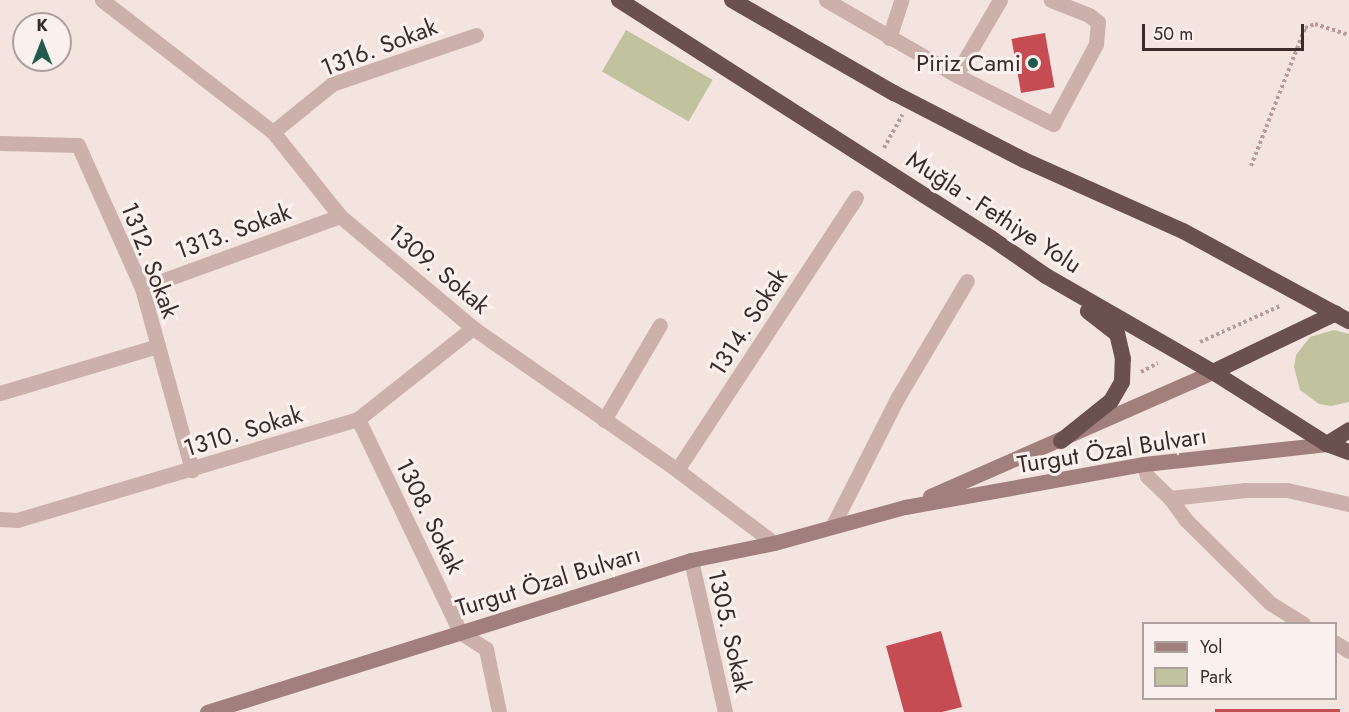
<!DOCTYPE html>
<meta charset="utf-8">
<style>
body{margin:0}
#map{position:relative;width:1349px;height:712px;overflow:hidden;background:#f3e4e0;font-family:Jost,sans-serif}
div>[style]{position:absolute}
.green>*{inset:0;background:#c1c39f;transform-origin:0 0}
.building>*{inset:0;background:#c54c53;transform-origin:0 0}
.path>*{height:4px;margin-top:-2px;transform-origin:0;background:repeating-linear-gradient(90deg,#b89a96 0 3px,transparent 0 6px)}
.minor>*{height:15px;margin:-7.5px;padding:0 7.5px;transform-origin:7.5px;border-radius:7.5px;background:#ccb0ab}
.secondary>*{height:15px;margin:-7.5px;padding:0 7.5px;transform-origin:7.5px;border-radius:7.5px;background:#a07f7d}
.trunk>*{height:16px;margin:-8px;padding:0 8px;transform-origin:8px;border-radius:8px;background:#6a504f}
.dots>*{width:16px;height:16px;translate:-50% -50%;box-sizing:border-box;border:3px solid #faf0ed;border-radius:50%}
span{translate:-50% -50%;white-space:nowrap;text-align:center;line-height:1.15;-webkit-text-stroke:6px #faf0ed;paint-order:stroke}
.street-label{font-size:24px;color:#3a2b2a}
.poi-label{font-size:24px;color:#3a2b2a}
.right{translate:-100% -50%;text-align:right}
.legend{position:absolute;left:1142px;top:622px;width:195px;height:78px;box-sizing:border-box;background:#faf0ed;border:2px solid #ada19f;margin:0;padding:8px 10px;list-style:none;font-size:18px;color:#3a2b2a}
.legend li{display:flex;align-items:center;gap:12px;height:30px}
.legend b{width:30px;border:2px solid #ada19f}
.north{position:absolute;left:12px;top:12px;width:60px;height:60px;box-sizing:border-box;background:#faf0ed;border:2px solid #ada19f;border-radius:50%;rotate:0deg;font-size:16px;font-weight:700;line-height:24px;text-align:center;color:#3a2b2a}
.north::after{content:'';display:block;margin:auto;width:21px;height:27px;background:#205b4d;clip-path:polygon(50% 0,100% 100%,50% 72%,0 100%)}
.scale{position:absolute;left:1142px;top:24px;width:162px;height:27px;box-sizing:border-box;border:3px solid #3a2b2a;border-top:0;padding-left:8px;font-size:18px;line-height:21px;white-space:nowrap;color:#3a2b2a;-webkit-text-stroke:4px #faf0ed;paint-order:stroke}
</style>
<div id="map">
<div class="green">
<div style="left:626px;top:30px;width:100px;height:48px;rotate:30deg"></div>
<div style="clip-path:polygon(1334px 330px,1349px 334px,1349px 402px,1331px 406px,1319px 404px,1300px 390px,1294px 367px,1296px 355px,1310px 337px)"></div>
</div>
<div class="building">
<div style="left:1045px;top:33px;width:55px;height:34px;rotate:80deg"></div>
<div style="clip-path:polygon(941px 631px,962px 707px,942px 712px,904px 712px,886px 646px)"></div>
<div style="left:1215px;top:709px;width:125px;height:3px"></div>
</div>
<div class="path">
<div style="left:884px;top:148px;width:38px;rotate:-61deg"></div>
<div style="left:1251px;top:166px;width:148px;rotate:-68.6deg"></div>
<div style="left:1305px;top:28px;width:11px;rotate:-22deg"></div>
<div style="left:1315px;top:24px;width:36px;rotate:18deg"></div>
<div style="left:1200px;top:342px;width:88px;rotate:-24.2deg"></div>
<div style="left:1141px;top:372px;width:19px;rotate:-28deg"></div>
</div>
<div class="minor">
<div style="left:102px;top:0;width:216px;rotate:37.7deg"></div>
<div style="left:273px;top:132px;width:107px;rotate:51.4deg"></div>
<div style="left:340px;top:216px;width:174px;rotate:40.1deg"></div>
<div style="left:473px;top:328px;width:249px;rotate:34.8deg"></div>
<div style="left:677px;top:470px;width:121px;rotate:37deg"></div>
<div style="left:826px;top:0;width:150px;rotate:30deg"></div>
<div style="left:956px;top:75px;width:109px;rotate:26.8deg"></div>
<div style="left:1053px;top:124px;width:91px;rotate:-61.7deg"></div>
<div style="left:1096px;top:44px;width:22px;rotate:-85deg"></div>
<div style="left:1098px;top:22px;width:11px;rotate:-142deg"></div>
<div style="left:1089px;top:15px;width:41px;rotate:-158.5deg"></div>
<div style="left:889px;top:38px;width:40px;rotate:-72deg"></div>
<div style="left:956px;top:75px;width:87px;rotate:-59.6deg"></div>
<div style="left:273px;top:132px;width:76px;rotate:-39.1deg"></div>
<div style="left:332px;top:84px;width:152px;rotate:-18.8deg"></div>
<div style="left:0;top:143px;width:78px;rotate:1.5deg"></div>
<div style="left:78px;top:145px;width:157px;rotate:65.9deg"></div>
<div style="left:142px;top:288px;width:189px;rotate:74.6deg"></div>
<div style="left:142px;top:288px;width:211px;rotate:-20deg"></div>
<div style="left:0;top:393px;width:165px;rotate:-16.6deg"></div>
<div style="left:358px;top:419px;width:236px;rotate:64.4deg"></div>
<div style="left:460px;top:632px;width:31px;rotate:33deg"></div>
<div style="left:486px;top:649px;width:64px;rotate:78.3deg"></div>
<div style="left:604px;top:420px;width:110px;rotate:-59.5deg"></div>
<div style="left:1144px;top:464px;width:12px;rotate:76deg"></div>
<div style="left:1147px;top:476px;width:32px;rotate:44deg"></div>
<div style="left:1170px;top:498px;width:27px;rotate:54deg"></div>
<div style="left:1186px;top:520px;width:118px;rotate:44.7deg"></div>
<div style="left:1270px;top:603px;width:39px;rotate:32deg"></div>
<div style="left:677px;top:470px;width:326px;rotate:-56.7deg"></div>
<div style="left:1170px;top:498px;width:76px;rotate:-6deg"></div>
<div style="left:1246px;top:490px;width:41px"></div>
<div style="left:1287px;top:490px;width:64px;rotate:12.7deg"></div>
<div style="left:0;top:519px;width:17px;rotate:3deg"></div>
<div style="left:17px;top:520px;width:356px;rotate:-16.5deg"></div>
<div style="left:358px;top:419px;width:147px;rotate:-38.4deg"></div>
<div style="left:833px;top:525px;width:144px;rotate:-63.1deg"></div>
<div style="left:898px;top:397px;width:135px;rotate:-59.3deg"></div>
<div style="left:691px;top:560px;width:156px;rotate:77.4deg"></div>
<div style="left:1336px;top:643px;width:15px;rotate:32deg"></div>
</div>
<div class="secondary">
<div style="left:930px;top:496px;width:309px;rotate:-23.7deg"></div>
<div style="left:207px;top:712px;width:507px;rotate:-17.43deg"></div>
<div style="left:691px;top:560px;width:85px;rotate:-11.6deg"></div>
<div style="left:774px;top:543px;width:136px;rotate:-15.4deg"></div>
<div style="left:905px;top:507px;width:243px;rotate:-10.2deg"></div>
<div style="left:1144px;top:464px;width:184px;rotate:-6.2deg"></div>
</div>
<div class="trunk">
<div style="left:619px;top:0;width:442px;rotate:32.6deg"></div>
<div style="left:991px;top:238px;width:67px;rotate:34.6deg"></div>
<div style="left:1046px;top:276px;width:193px;rotate:29.9deg"></div>
<div style="left:1213px;top:372px;width:135px;rotate:32.3deg"></div>
<div style="left:1327px;top:444px;width:23px;rotate:20deg"></div>
<div style="left:732px;top:0;width:187px;rotate:29.9deg"></div>
<div style="left:894px;top:93px;width:146px;rotate:27.3deg"></div>
<div style="left:1024px;top:160px;width:174px;rotate:24.1deg"></div>
<div style="left:1183px;top:231px;width:189px;rotate:28.5deg"></div>
<div style="left:1213px;top:372px;width:136px;rotate:-25.6deg"></div>
<div style="left:1061px;top:441px;width:64px;rotate:-38.7deg"></div>
<div style="left:1111px;top:401px;width:22px;rotate:-60deg"></div>
<div style="left:1122px;top:382px;width:23px;rotate:-88deg"></div>
<div style="left:1123px;top:359px;width:26px;rotate:-103deg"></div>
<div style="left:1117px;top:334px;width:37px;rotate:-142deg"></div>
<div style="left:1327px;top:444px;width:26px;rotate:-32deg"></div>
</div>
<div class="dots">
<div style="left:1033px;top:63px;background:#205b4d"></div>
</div>
<div class="street-label">
<span style="left:379px;top:47px;rotate:-21deg">1316. Sokak</span>
<span style="left:994px;top:212px;rotate:33deg">Muğla - Fethiye Yolu</span>
<span style="left:233px;top:231px;rotate:-20deg">1313. Sokak</span>
<span style="left:150px;top:260px;rotate:69deg">1312. Sokak</span>
<span style="left:439px;top:269px;rotate:40deg">1309. Sokak</span>
<span style="left:748px;top:322px;rotate:-57deg">1314. Sokak</span>
<span style="left:243px;top:431px;rotate:-17deg">1310. Sokak</span>
<span style="left:1112px;top:450px;rotate:-9deg">Turgut Özal Bulvarı</span>
<span style="left:430px;top:516px;rotate:64deg">1308. Sokak</span>
<span style="left:548px;top:581px;rotate:-17deg">Turgut Özal Bulvarı</span>
<span style="left:730px;top:631px;rotate:77deg">1305. Sokak</span>
</div>
<div class="poi-label">
<span class="right" style="left:1021px;top:63px">Piriz Cami</span>
</div>
<ul class="legend">
<li><b style="height:8px;background:#a07f7d"></b>Yol</li>
<li><b style="height:16px;background:#c1c39f"></b>Park</li>
</ul>
<div class="north">K</div>
<div class="scale">50 m</div>
</div>
